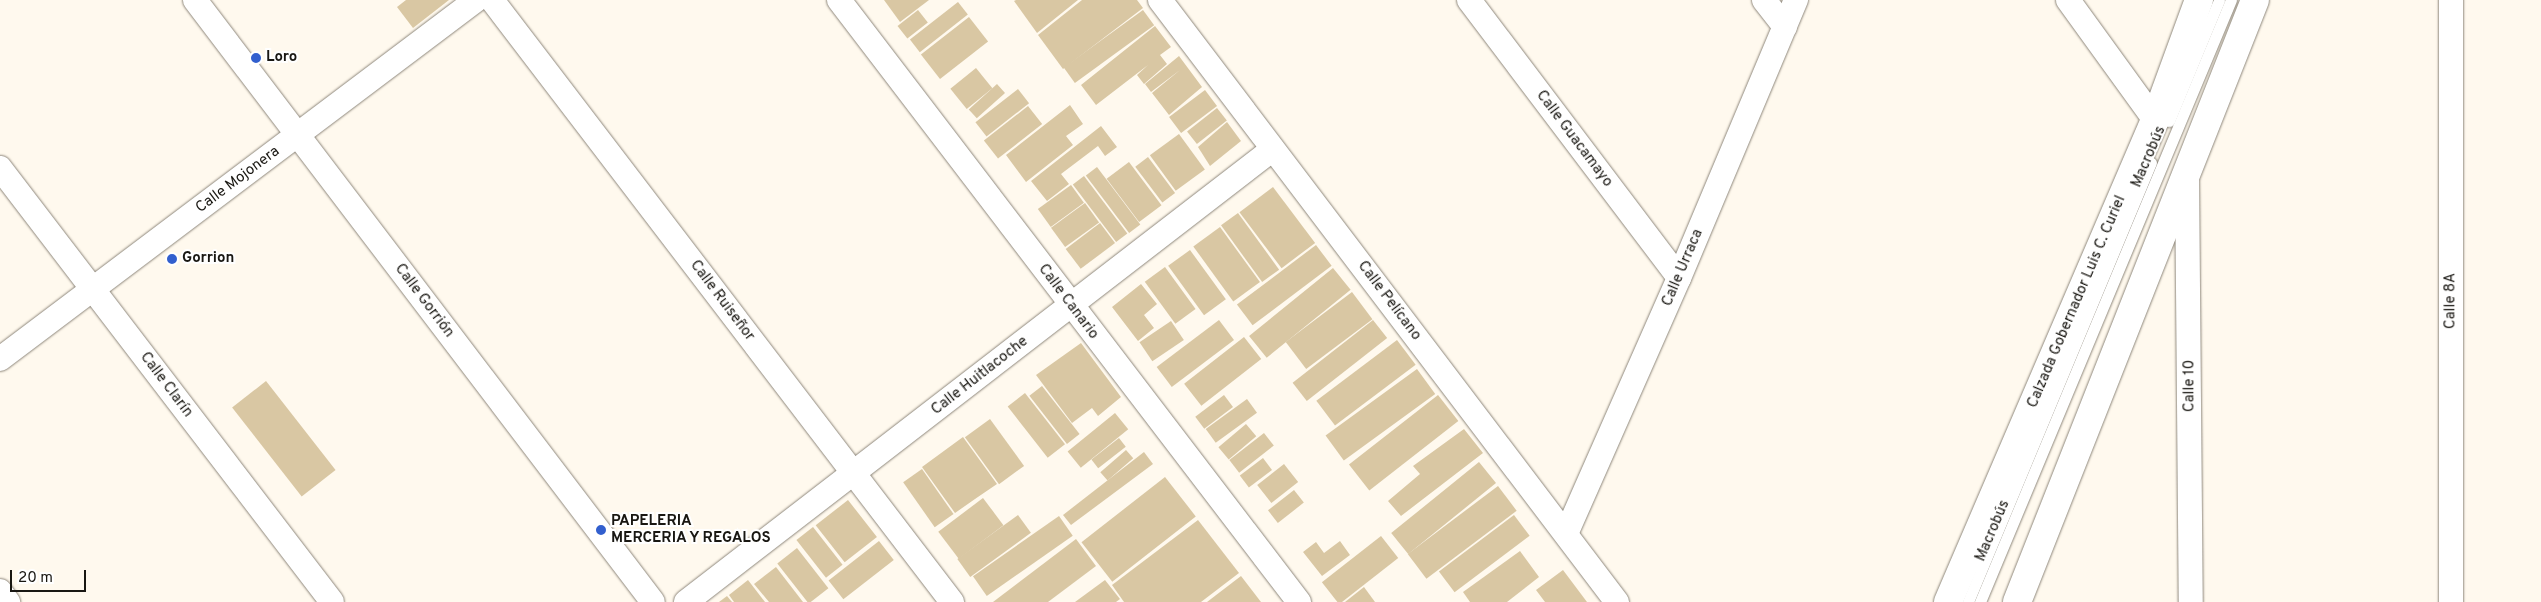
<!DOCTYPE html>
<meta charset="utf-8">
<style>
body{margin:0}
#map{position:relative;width:2541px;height:602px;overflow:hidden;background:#fff9ee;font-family:Overpass,sans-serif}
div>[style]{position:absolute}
.building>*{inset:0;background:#d9c7a3;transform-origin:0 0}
.roads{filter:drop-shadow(0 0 1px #8e877b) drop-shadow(0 0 1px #8e877b)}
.service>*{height:11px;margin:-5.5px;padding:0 5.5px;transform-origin:5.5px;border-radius:5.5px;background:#fff}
.minor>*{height:24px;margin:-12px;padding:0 12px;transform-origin:12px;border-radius:12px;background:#fff}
.primary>*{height:28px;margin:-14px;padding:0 14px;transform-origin:14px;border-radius:14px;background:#fff}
.dots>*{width:14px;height:14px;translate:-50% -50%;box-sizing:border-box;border:2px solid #fff;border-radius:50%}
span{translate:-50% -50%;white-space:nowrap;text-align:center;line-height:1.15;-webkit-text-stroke:4px #fff;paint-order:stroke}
.poi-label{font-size:15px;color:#191712;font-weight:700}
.left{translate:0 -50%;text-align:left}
.street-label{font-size:15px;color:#191712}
.scale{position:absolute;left:10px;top:570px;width:76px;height:22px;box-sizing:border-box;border:2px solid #191712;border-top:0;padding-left:6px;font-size:15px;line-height:18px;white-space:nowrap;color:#191712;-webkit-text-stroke:4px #fff;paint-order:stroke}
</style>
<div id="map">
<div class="building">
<div style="clip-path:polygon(406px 0,449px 0,413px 28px,397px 7px)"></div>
<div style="clip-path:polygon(884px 0,929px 0,900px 22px)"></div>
<div style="clip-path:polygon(1016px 0,1078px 0,1037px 33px,1014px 1px)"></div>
<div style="clip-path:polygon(1082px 0,1137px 0,1143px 8px,1063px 69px,1038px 35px)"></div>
<div style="left:958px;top:2px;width:16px;height:61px;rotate:52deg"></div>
<div style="left:918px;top:10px;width:16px;height:26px;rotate:52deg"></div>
<div style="left:1143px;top:10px;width:19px;height:98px;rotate:54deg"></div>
<div style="left:969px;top:17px;width:31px;height:61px;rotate:52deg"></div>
<div style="clip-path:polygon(1155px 26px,1171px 47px,1160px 55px,1167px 64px,1144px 84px,1137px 75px,1148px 65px,1096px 105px,1081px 85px)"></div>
<div style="clip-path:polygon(1179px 56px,1202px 87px,1169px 115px,1152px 93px,1180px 70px,1151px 92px,1145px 84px)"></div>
<div style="left:976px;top:68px;width:26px;height:33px;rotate:51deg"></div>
<div style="left:997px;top:84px;width:12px;height:38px;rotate:48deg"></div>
<div style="left:1018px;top:89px;width:18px;height:54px;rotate:52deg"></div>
<div style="left:1205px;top:90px;width:20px;height:45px;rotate:53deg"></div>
<div style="clip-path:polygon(1070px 105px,1083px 124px,1066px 136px,1073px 145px,1026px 182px,1006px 155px)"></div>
<div style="left:1028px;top:106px;width:23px;height:56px;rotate:52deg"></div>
<div style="left:1217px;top:108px;width:16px;height:38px;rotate:52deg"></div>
<div style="clip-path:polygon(1227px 122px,1241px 141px,1210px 166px,1198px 147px)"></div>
<div style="clip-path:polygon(1101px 126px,1117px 147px,1105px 156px,1098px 146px,1061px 174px,1069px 184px,1047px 201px,1031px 181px)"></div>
<div style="left:1179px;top:134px;width:44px;height:36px;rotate:54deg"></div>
<div style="left:1148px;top:157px;width:45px;height:16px;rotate:53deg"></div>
<div style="left:1129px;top:162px;width:54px;height:28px;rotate:53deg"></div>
<div style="left:1097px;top:167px;width:72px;height:14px;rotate:53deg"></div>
<div style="left:1084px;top:176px;width:72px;height:14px;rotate:53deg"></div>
<div style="left:1071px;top:185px;width:22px;height:41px;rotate:54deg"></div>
<div style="left:1273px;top:187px;width:70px;height:42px;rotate:53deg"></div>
<div style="left:1085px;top:203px;width:24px;height:42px;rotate:54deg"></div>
<div style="left:1238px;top:213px;width:70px;height:21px;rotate:54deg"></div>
<div style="left:1100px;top:223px;width:25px;height:43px;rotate:53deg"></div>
<div style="left:1220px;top:227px;width:68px;height:33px;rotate:54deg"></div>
<div style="left:1316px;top:245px;width:26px;height:99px;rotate:53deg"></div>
<div style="left:1190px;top:250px;width:61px;height:27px;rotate:54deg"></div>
<div style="left:1165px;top:267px;width:52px;height:25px;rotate:54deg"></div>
<div style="left:1333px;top:268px;width:28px;height:108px;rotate:51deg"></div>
<div style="clip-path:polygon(1141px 284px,1157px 304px,1144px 315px,1154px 328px,1138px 341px,1112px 307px)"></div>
<div style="left:1352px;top:292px;width:34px;height:83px;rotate:53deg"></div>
<div style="left:1219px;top:320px;width:25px;height:78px;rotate:53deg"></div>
<div style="left:1373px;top:320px;width:23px;height:102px;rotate:52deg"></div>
<div style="left:1171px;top:321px;width:23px;height:38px;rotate:56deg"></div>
<div style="left:1244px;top:337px;width:28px;height:76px;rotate:52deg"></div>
<div style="left:1397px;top:340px;width:31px;height:101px;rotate:53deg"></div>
<div style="clip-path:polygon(1081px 343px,1121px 397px,1098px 416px,1092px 408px,1072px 423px,1036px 375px)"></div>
<div style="left:1417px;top:369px;width:31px;height:113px;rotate:54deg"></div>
<div style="left:266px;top:381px;width:113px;height:43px;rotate:52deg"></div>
<div style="left:1042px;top:386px;width:61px;height:16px;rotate:52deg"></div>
<div style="left:1025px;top:393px;width:65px;height:22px;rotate:52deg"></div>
<div style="left:1224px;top:395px;width:15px;height:36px;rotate:53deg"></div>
<div style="left:1438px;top:395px;width:33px;height:113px;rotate:52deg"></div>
<div style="left:1247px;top:399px;width:17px;height:51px;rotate:54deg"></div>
<div style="left:1115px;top:413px;width:21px;height:61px;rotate:51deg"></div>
<div style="left:990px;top:419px;width:58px;height:31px;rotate:54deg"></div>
<div style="left:1246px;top:424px;width:16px;height:36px;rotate:50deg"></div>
<div style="clip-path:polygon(1464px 429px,1483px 453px,1401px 516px,1388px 501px,1420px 474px,1413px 466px)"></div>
<div style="left:1264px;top:433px;width:16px;height:44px;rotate:52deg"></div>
<div style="clip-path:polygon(963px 437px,997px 484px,975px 499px,961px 479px,975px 499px,955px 513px,922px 467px)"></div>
<div style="left:1119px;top:438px;width:11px;height:35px;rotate:52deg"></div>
<div style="left:1126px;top:450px;width:11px;height:34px;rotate:49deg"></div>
<div style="clip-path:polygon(1144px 452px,1153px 464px,1071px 525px,1063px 515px)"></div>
<div style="left:1263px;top:458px;width:15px;height:29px;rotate:53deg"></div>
<div style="left:1479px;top:462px;width:27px;height:113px;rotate:51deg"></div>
<div style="left:1284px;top:464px;width:23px;height:34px;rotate:52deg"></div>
<div style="left:922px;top:469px;width:55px;height:23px;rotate:55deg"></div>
<div style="left:1165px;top:477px;width:50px;height:106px;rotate:52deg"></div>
<div style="left:1498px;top:486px;width:31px;height:113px;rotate:53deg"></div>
<div style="left:1294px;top:490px;width:16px;height:33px;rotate:52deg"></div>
<div style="left:983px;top:498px;width:34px;height:56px;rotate:53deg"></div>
<div style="left:848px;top:500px;width:47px;height:41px;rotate:52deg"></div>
<div style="left:1018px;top:515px;width:22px;height:75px;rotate:54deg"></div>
<div style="left:1514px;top:515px;width:26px;height:94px;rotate:53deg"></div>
<div style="left:1059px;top:516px;width:24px;height:105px;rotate:55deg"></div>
<div style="clip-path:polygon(1198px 520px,1239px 573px,1201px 602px,1124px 602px,1112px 585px)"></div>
<div style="left:813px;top:527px;width:48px;height:21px;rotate:52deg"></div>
<div style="left:1381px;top:536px;width:28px;height:75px;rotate:52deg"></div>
<div style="clip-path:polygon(1076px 539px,1096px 566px,1048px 602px,993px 602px)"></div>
<div style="left:879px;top:541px;width:24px;height:64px;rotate:52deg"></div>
<div style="clip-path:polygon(1340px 541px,1350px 555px,1322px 576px,1303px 552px,1316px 542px,1324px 553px)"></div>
<div style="left:797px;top:548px;width:51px;height:25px;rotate:52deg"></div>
<div style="clip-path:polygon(1520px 551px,1539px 577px,1507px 602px,1470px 602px,1463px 592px)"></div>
<div style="clip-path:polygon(776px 567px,803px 602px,769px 602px,754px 584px)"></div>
<div style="clip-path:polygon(1563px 570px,1587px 602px,1545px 602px,1536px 590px)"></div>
<div style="clip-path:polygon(1241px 576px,1261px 602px,1207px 602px)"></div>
<div style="clip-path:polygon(748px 580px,765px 602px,734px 602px,729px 595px)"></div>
<div style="clip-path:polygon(1105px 580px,1120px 599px,1116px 602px,1075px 602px)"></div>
<div style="clip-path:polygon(1364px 587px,1375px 602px,1345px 602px)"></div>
<div style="clip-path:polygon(727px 596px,732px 602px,719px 602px)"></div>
</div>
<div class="roads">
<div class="service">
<div style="left:2169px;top:121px;width:131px;rotate:-67.5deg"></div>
<div style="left:1968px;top:602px;width:476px;rotate:-67.4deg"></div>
<div style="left:1980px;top:602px;width:652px;rotate:-67.37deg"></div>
</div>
<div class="minor">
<div style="left:195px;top:0;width:756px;rotate:52.74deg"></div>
<div style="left:492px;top:0;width:758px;rotate:52.62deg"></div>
<div style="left:839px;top:0;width:758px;rotate:52.62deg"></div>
<div style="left:1160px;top:0;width:756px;rotate:52.8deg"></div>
<div style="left:1469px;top:0;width:348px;rotate:52.9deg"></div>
<div style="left:1764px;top:0;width:34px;rotate:52deg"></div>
<div style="left:2068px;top:0;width:148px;rotate:54.1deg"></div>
<div style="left:0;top:168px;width:546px;rotate:52.58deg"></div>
<div style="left:2187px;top:174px;width:428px;rotate:89.5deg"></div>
<div style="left:0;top:359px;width:596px;rotate:-37.02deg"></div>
<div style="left:1566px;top:534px;width:280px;rotate:-66.2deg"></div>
<div style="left:1679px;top:278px;width:302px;rotate:-67.2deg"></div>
<div style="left:0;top:591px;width:14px;rotate:54deg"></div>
<div style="left:686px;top:602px;width:741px;rotate:-37.66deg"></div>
<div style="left:2451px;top:602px;width:602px;rotate:-90deg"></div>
</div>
<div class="primary">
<div style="left:1948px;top:602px;width:525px;rotate:-66.76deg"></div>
<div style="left:2155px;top:120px;width:128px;rotate:-69.9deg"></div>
<div style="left:2017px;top:602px;width:647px;rotate:-68.43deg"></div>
</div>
</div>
<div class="dots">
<div style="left:256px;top:58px;background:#325fce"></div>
<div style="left:172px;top:259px;background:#325fce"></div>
<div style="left:601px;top:530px;background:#325fce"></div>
</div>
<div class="poi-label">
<span class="left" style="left:266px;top:58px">Loro</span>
<span class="left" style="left:182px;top:259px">Gorrion</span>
<span class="left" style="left:611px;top:530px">PAPELERIA<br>MERCERIA Y REGALOS</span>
</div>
<div class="street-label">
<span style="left:1574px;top:139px;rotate:53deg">Calle Guacamayo</span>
<span style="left:2149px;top:157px;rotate:-67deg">Macrobús</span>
<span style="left:238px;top:180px;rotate:-37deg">Calle Mojonera</span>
<span style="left:1683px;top:268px;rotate:-67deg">Calle Urraca</span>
<span style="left:424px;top:301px;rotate:53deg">Calle Gorrión</span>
<span style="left:722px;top:301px;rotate:53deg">Calle Ruiseñor</span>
<span style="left:1389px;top:301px;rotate:53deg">Calle Pelícano</span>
<span style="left:2451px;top:301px;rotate:-90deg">Calle 8A</span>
<span style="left:1068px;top:302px;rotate:53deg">Calle Canario</span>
<span style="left:2077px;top:302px;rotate:-67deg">Calzada Gobernador Luis C. Curiel</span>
<span style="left:980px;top:376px;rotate:-38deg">Calle Huitlacoche</span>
<span style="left:166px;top:385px;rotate:53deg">Calle Clarín</span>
<span style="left:2190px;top:386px;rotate:-90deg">Calle 10</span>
<span style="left:1993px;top:531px;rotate:-67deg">Macrobús</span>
</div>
<div class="scale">20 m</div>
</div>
